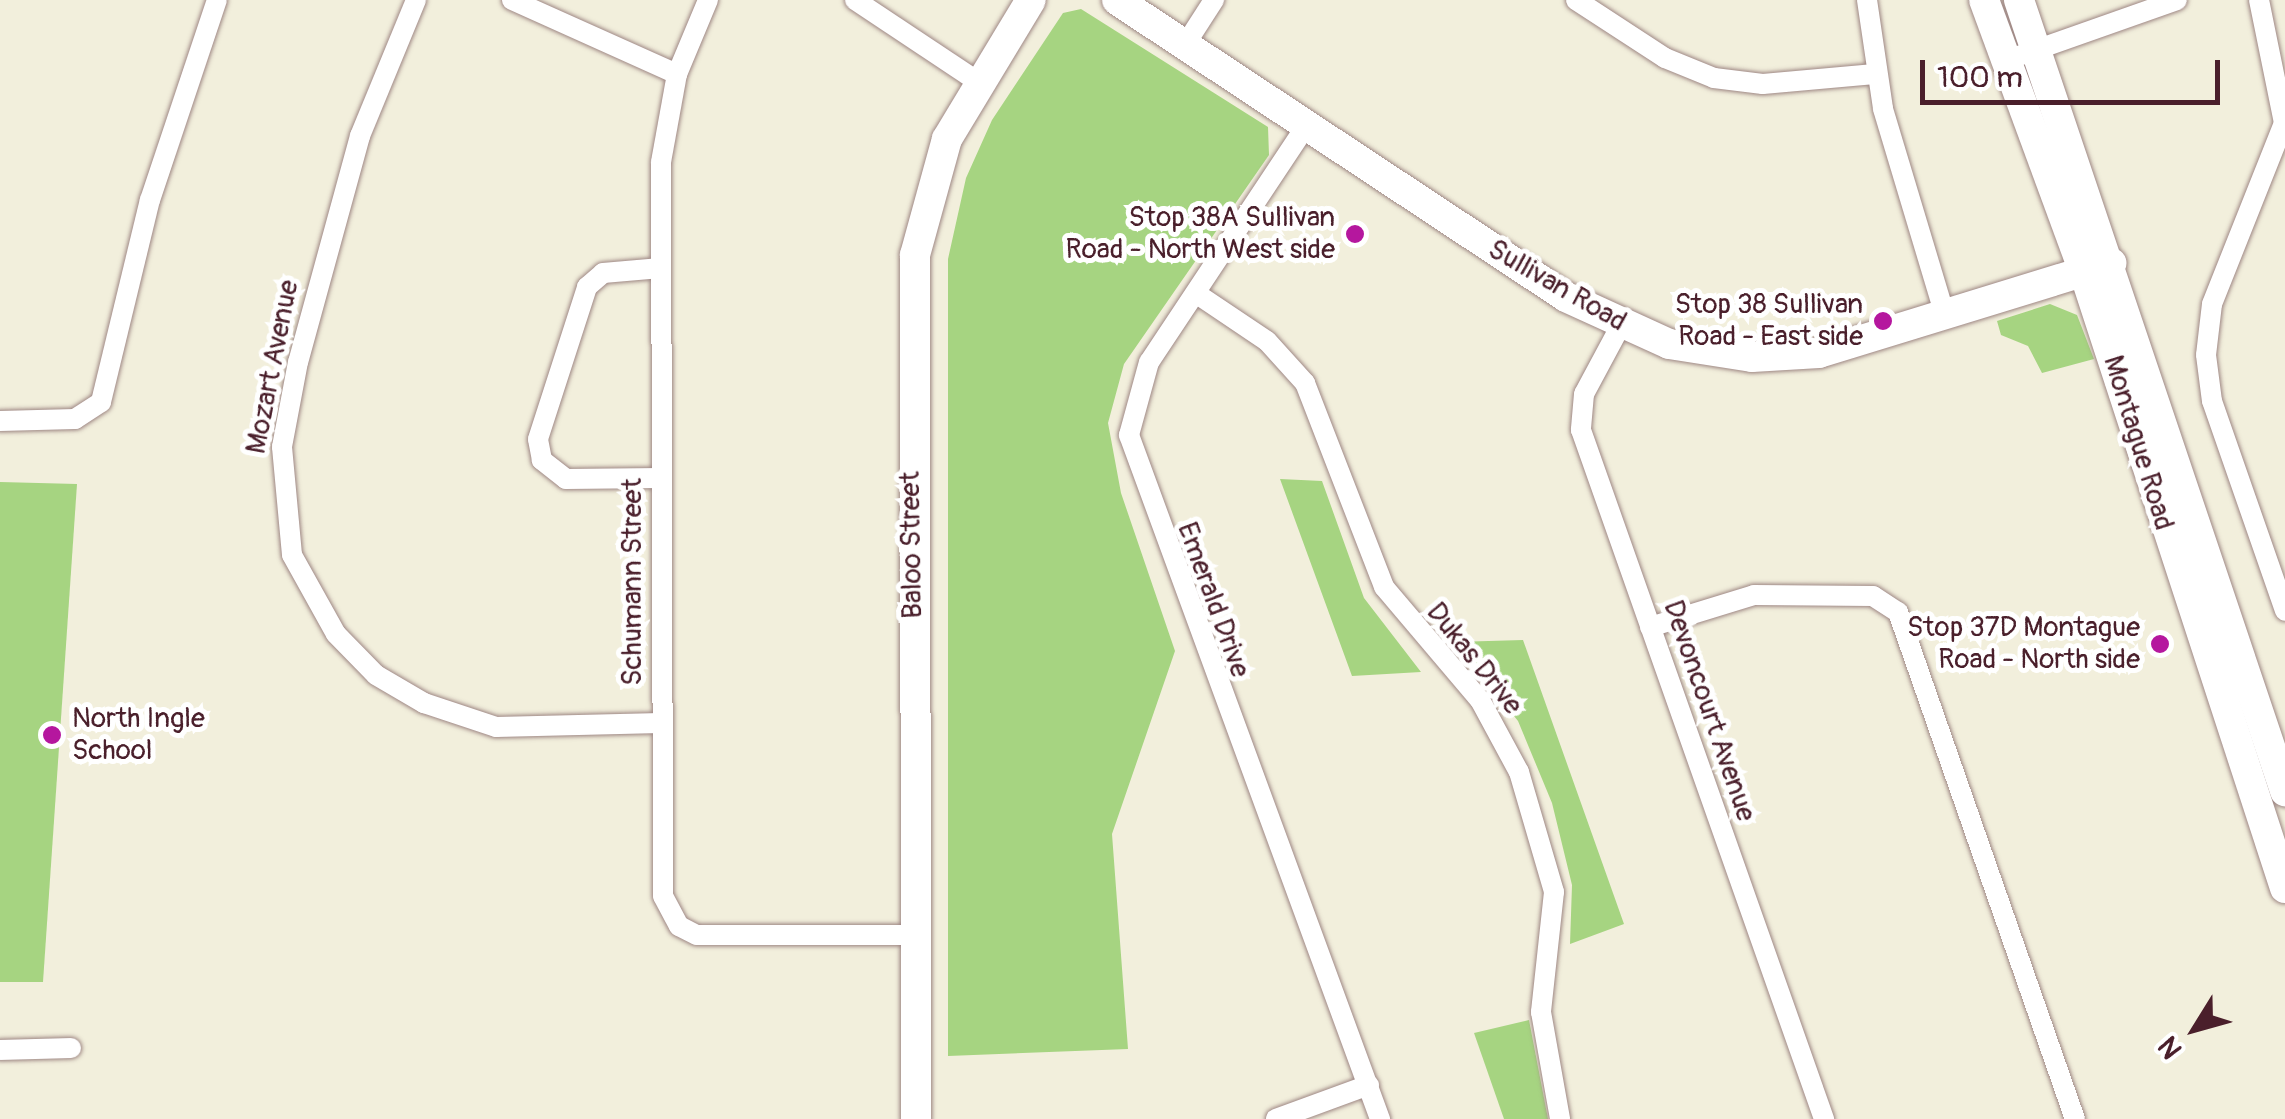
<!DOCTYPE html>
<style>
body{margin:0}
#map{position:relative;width:2285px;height:1119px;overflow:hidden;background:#f2efdc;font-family:Pangolin,sans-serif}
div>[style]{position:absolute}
.green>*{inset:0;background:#a6d481}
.roads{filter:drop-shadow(0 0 2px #9e8784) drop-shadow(0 0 2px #9e8784)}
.street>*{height:20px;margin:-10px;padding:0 10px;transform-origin:10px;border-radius:10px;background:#fff}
.secondary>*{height:30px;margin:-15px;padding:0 15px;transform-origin:15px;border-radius:15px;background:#fff}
.dots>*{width:28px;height:28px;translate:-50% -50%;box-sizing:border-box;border:5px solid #fff;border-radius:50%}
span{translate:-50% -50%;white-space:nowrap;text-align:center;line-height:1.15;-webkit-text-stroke:10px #fff;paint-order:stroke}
.poi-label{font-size:28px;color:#4a1f2b}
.right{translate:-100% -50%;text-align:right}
.left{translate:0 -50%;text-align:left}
.street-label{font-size:28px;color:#4a1f2b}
.north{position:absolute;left:2145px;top:979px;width:100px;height:100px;-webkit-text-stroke:8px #fff;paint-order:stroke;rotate:233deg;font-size:28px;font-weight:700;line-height:40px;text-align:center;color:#4a1f2b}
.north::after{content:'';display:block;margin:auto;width:35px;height:45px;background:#4a1f2b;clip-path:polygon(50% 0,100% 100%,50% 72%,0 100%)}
.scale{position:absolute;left:1920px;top:60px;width:300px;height:45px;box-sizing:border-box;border:5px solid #4a1f2b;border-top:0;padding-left:12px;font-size:30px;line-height:35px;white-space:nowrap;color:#4a1f2b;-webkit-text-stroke:8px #fff;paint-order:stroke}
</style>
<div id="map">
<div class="green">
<div style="clip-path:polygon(1081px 9px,1268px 127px,1269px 155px,1124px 364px,1108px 423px,1121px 493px,1175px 651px,1112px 834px,1128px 1049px,948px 1056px,948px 259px,966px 178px,992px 120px,1063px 13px)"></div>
<div style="clip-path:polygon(2050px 304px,2077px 315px,2094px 359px,2042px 373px,2028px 346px,2001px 335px,1997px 321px)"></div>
<div style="clip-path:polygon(1280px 479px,1322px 481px,1364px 598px,1421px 672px,1352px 676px)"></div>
<div style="clip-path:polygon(0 482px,77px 484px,43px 982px,0 982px)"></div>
<div style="clip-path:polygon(1523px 640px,1624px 924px,1570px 944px,1572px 885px,1552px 803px,1518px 721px,1454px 642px)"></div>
<div style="clip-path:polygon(1529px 1020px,1548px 1119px,1504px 1119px,1474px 1033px)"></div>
</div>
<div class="roads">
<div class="street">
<div style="left:416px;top:0;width:147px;rotate:112.4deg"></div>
<div style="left:360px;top:136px;width:234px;rotate:105.3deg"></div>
<div style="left:298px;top:362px;width:86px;rotate:100.7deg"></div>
<div style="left:282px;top:447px;width:108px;rotate:84.7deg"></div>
<div style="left:292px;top:555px;width:90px;rotate:60.9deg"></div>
<div style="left:336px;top:634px;width:57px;rotate:45.7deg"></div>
<div style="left:376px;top:675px;width:56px;rotate:30.3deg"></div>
<div style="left:424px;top:703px;width:76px;rotate:18.4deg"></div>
<div style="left:496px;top:727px;width:165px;rotate:-1.4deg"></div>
<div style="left:512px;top:0;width:181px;rotate:24.2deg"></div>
<div style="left:708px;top:0;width:80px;rotate:112.7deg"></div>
<div style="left:677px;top:74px;width:89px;rotate:100.3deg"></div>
<div style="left:661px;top:162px;width:734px;rotate:89.84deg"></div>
<div style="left:663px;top:896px;width:34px;rotate:62deg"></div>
<div style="left:679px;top:926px;width:20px;rotate:27deg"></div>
<div style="left:697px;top:935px;width:220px"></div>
<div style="left:855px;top:0;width:146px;rotate:33.6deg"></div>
<div style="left:1576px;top:0;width:106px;rotate:33.1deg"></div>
<div style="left:1665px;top:58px;width:53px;rotate:22.2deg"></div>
<div style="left:1714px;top:78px;width:49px;rotate:7deg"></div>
<div style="left:1763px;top:84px;width:112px;rotate:-5.1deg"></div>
<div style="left:1867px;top:0;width:110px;rotate:81.6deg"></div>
<div style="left:1883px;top:109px;width:216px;rotate:73.3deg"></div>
<div style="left:2259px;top:0;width:126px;rotate:78.5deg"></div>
<div style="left:2284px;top:123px;width:195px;rotate:111.7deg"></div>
<div style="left:2212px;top:304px;width:51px;rotate:96.7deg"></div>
<div style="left:2206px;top:355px;width:46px;rotate:82.6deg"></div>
<div style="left:2212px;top:401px;width:222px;rotate:70.8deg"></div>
<div style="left:1185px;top:45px;width:54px;rotate:-57.2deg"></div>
<div style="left:2007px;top:60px;width:180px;rotate:-19.4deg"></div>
<div style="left:1306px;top:126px;width:283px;rotate:123.6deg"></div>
<div style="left:1149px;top:362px;width:76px;rotate:105.3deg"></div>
<div style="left:1129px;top:435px;width:729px;rotate:69.85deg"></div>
<div style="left:1197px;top:294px;width:84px;rotate:33.9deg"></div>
<div style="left:1267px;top:341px;width:57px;rotate:47.9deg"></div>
<div style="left:1305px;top:383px;width:219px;rotate:68.8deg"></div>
<div style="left:1384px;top:587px;width:148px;rotate:49.7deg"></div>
<div style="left:1480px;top:700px;width:82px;rotate:61.6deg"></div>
<div style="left:1519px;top:772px;width:125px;rotate:73.7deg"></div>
<div style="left:1554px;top:892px;width:121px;rotate:96.2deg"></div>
<div style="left:1541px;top:1012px;width:109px;rotate:79.9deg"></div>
<div style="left:1621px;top:325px;width:78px;rotate:118.2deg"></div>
<div style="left:1584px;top:394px;width:36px;rotate:95deg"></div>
<div style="left:1581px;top:430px;width:731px;rotate:70.57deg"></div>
<div style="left:0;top:421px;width:75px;rotate:-1.5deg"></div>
<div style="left:75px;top:419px;width:31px;rotate:-33deg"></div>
<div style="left:101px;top:402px;width:208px;rotate:-76.4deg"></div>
<div style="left:150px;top:200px;width:211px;rotate:-71.5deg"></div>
<div style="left:660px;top:478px;width:94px;rotate:179.4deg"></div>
<div style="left:566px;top:479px;width:31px;rotate:-142deg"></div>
<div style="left:542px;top:460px;width:21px;rotate:-101deg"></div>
<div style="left:538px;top:439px;width:160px;rotate:-72.1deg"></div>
<div style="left:587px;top:287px;width:21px;rotate:-41deg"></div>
<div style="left:603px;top:273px;width:58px;rotate:-4.9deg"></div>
<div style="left:1650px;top:627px;width:109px;rotate:-17.1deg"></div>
<div style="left:1754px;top:595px;width:119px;rotate:0.5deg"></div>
<div style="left:1873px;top:596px;width:30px;rotate:33deg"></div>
<div style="left:1898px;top:612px;width:537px;rotate:70.76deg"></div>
<div style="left:0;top:1050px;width:71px;rotate:-1.6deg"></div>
<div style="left:1276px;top:1119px;width:99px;rotate:-20.1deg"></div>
</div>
<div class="secondary">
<div style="left:1117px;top:0;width:538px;rotate:33.48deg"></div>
<div style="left:1566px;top:297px;width:113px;rotate:24.5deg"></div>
<div style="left:1669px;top:344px;width:84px;rotate:8.9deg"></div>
<div style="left:1752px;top:357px;width:67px;rotate:-3.4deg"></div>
<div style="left:1819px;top:353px;width:306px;rotate:-17.1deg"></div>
<div style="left:1984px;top:0;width:290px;rotate:69.8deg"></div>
<div style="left:2084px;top:272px;width:648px;rotate:71.93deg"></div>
<div style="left:2019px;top:0;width:835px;rotate:71.41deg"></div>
<div style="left:916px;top:1119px;width:864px;rotate:-90.07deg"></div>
<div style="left:915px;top:255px;width:120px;rotate:-74.6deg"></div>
<div style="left:947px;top:139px;width:162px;rotate:-58.9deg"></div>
</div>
</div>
<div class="dots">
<div style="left:1355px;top:234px;background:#b5179e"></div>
<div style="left:1883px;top:321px;background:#b5179e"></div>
<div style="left:2160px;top:644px;background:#b5179e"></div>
<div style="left:52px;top:735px;background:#b5179e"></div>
</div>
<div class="poi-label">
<span class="right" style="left:1335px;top:234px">Stop 38A Sullivan<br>Road - North West side</span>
<span class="right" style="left:1863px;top:321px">Stop 38 Sullivan<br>Road - East side</span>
<span class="right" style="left:2140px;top:644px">Stop 37D Montague<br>Road - North side</span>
<span class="left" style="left:72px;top:735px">North Ingle<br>School</span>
</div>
<div class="street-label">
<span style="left:1557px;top:286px;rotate:30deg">Sullivan Road</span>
<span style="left:273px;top:367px;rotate:-79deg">Mozart Avenue</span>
<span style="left:2138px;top:443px;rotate:73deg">Montague Road</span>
<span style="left:912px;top:545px;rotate:-91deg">Baloo Street</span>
<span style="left:633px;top:582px;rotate:-90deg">Schumann Street</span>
<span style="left:1213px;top:600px;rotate:70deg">Emerald Drive</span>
<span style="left:1474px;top:659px;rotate:51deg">Dukas Drive</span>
<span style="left:1709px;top:711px;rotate:71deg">Devoncourt Avenue</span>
</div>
<div class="north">N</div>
<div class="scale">100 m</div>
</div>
